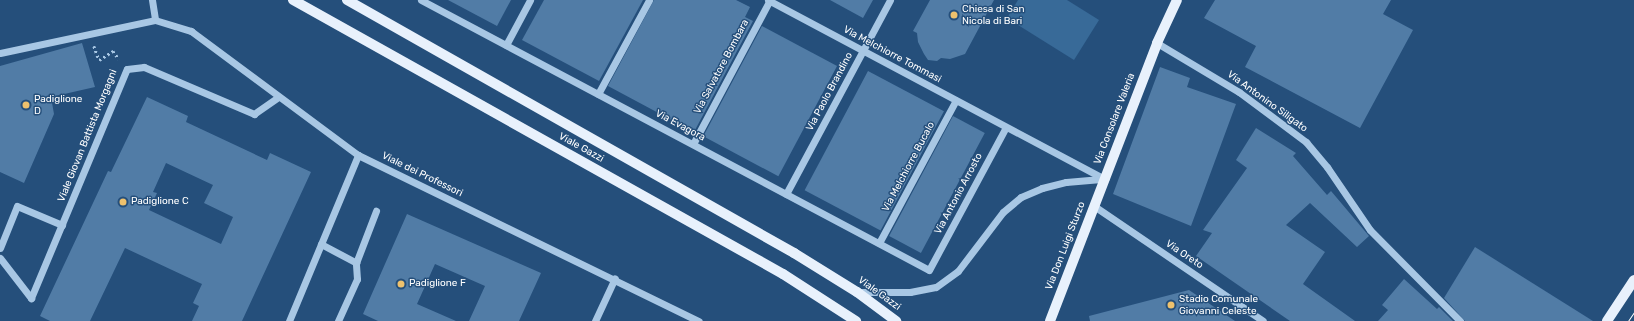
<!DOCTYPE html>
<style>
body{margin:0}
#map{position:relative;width:1634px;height:321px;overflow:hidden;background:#254f7b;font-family:Rubik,sans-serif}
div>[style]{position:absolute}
.green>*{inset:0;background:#386a98}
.building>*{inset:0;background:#517ca6;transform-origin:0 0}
.path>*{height:2.5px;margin-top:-1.25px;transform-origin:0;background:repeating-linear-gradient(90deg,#a8c7e4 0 2px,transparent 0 5px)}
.minor>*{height:7px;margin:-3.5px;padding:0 3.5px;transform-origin:3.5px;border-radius:3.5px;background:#a8c7e4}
.major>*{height:10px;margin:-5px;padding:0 5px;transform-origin:5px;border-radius:5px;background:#e8f1fc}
.tram>*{height:1px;margin:-0.5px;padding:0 0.5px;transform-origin:0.5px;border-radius:0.5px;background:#fff}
.dots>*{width:11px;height:11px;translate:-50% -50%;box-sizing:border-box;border:2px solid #254f7b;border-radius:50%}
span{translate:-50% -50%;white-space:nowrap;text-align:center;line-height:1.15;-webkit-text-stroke:3px #254f7b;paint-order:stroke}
.poi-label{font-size:10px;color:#fff}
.left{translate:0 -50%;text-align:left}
.street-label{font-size:10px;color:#fff}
</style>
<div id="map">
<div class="green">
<div style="clip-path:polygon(1018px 0,1067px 0,1099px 20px,1074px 60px,1007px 18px)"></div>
</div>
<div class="building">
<div style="clip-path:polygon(448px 0,511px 0,497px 26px)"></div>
<div style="clip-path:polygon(544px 0,643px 0,599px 81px,522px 40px)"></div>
<div style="clip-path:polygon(654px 0,736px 0,750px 7px,745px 17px,753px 21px,694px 132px,608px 86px)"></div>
<div style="clip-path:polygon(830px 0,873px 0,863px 18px)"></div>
<div style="clip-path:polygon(930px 0,994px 0,965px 54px,950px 59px,941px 58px,937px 61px,928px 60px,924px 54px,918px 42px,917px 33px,913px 31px)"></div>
<div style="clip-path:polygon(1215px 0,1391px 0,1383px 14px,1413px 30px,1360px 128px,1245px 67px,1256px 46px,1204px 18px)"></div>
<div style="left:762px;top:26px;width:85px;height:125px;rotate:28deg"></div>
<div style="clip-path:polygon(82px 43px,95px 87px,51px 97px,54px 114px,24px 183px,0 172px,0 66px)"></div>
<div style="clip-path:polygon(1160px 67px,1190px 78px,1187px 87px,1236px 104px,1191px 226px,1113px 194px)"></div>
<div style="left:868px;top:71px;width:86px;height:135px;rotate:28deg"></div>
<div style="clip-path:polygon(evenodd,147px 97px,188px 116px,186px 122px,267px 160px,270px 153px,311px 172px,242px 321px,192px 321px,199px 306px,193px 303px,202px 284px,125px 248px,90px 321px,50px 321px,40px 316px,108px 171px,111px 172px,147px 97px,166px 163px,213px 185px,204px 203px,233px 217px,221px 244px,149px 210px,157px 193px,153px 192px,166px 163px)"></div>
<div style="left:953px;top:116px;width:36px;height:136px;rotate:28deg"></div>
<div style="clip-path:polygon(1256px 128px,1296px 153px,1293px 156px,1327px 195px,1331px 191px,1369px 236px,1357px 247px,1310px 203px,1286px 225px,1325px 252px,1303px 284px,1355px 321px,1290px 321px,1196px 256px,1212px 233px,1203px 230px,1247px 168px,1236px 160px)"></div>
<div style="clip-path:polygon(407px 214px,541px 273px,519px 321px,469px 321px,485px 286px,435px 264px,417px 304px,456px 321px,378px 321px,363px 314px)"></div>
<div style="clip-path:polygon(1475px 247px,1593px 321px,1465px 321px,1444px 298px)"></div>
<div style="clip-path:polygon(1404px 279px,1437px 309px,1439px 307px,1453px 321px,1378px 321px,1388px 310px,1382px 305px)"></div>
<div style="clip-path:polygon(1189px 290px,1235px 321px,1090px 321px,1089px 316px)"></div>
</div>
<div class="path">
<div style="left:94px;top:46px;width:15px;rotate:70deg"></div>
<div style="left:99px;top:60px;width:17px;rotate:-33deg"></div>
<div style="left:113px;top:51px;width:10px;rotate:53deg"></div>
</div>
<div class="minor">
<div style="left:152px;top:0;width:20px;rotate:81deg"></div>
<div style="left:421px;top:0;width:575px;rotate:27.99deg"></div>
<div style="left:929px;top:270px;width:162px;rotate:-61.7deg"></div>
<div style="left:768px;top:0;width:382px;rotate:28deg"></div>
<div style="left:1157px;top:43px;width:96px;rotate:30.9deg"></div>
<div style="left:1239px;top:92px;width:84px;rotate:36.7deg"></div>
<div style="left:1306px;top:142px;width:33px;rotate:50deg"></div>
<div style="left:1327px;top:167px;width:76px;rotate:55.7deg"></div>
<div style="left:1370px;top:230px;width:128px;rotate:45.3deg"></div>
<div style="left:506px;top:45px;width:51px;rotate:-61.9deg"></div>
<div style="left:0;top:53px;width:158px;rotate:-12deg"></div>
<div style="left:155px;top:20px;width:38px;rotate:17deg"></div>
<div style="left:191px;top:31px;width:208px;rotate:36.6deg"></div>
<div style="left:358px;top:155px;width:379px;rotate:26deg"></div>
<div style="left:598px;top:94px;width:107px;rotate:-61.5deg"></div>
<div style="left:693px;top:144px;width:163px;rotate:-61.9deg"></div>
<div style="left:786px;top:194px;width:220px;rotate:-61.8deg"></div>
<div style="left:1094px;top:206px;width:204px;rotate:34.2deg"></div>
<div style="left:879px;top:243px;width:162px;rotate:-61.7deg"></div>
<div style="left:321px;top:244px;width:40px;rotate:28deg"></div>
<div style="left:0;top:248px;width:45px;rotate:-68deg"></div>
<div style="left:17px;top:206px;width:49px;rotate:22.9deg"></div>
<div style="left:0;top:258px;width:51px;rotate:52.2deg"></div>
<div style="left:31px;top:298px;width:248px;rotate:-67.3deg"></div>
<div style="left:127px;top:69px;width:17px;rotate:-7deg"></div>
<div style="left:144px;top:67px;width:120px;rotate:23.1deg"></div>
<div style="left:254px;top:114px;width:29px;rotate:-35deg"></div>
<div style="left:857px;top:292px;width:53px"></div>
<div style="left:910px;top:292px;width:26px;rotate:-11deg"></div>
<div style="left:936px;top:287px;width:27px;rotate:-36deg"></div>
<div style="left:958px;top:271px;width:74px;rotate:-52.7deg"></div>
<div style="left:1003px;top:212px;width:23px;rotate:-40deg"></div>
<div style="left:1021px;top:197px;width:23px;rotate:-23deg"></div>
<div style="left:1042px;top:188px;width:25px;rotate:-14deg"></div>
<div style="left:1066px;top:182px;width:38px;rotate:-5deg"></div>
<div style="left:289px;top:321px;width:180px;rotate:-67.4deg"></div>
<div style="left:338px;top:321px;width:46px;rotate:-65.7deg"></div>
<div style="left:357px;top:279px;width:16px;rotate:-94deg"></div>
<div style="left:356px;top:263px;width:56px;rotate:-69deg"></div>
<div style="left:595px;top:321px;width:47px;rotate:-65.1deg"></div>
</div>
<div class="major">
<div style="left:293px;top:0;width:561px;rotate:29.21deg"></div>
<div style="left:783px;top:274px;width:87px;rotate:32.8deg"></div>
<div style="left:347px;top:0;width:514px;rotate:29.51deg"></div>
<div style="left:794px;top:253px;width:74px;rotate:31.8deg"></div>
<div style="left:857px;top:292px;width:49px;rotate:36.6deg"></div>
<div style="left:1050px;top:321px;width:298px;rotate:-68.9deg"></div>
<div style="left:1157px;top:43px;width:47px;rotate:-65.1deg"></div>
<div style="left:1607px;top:321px;width:49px;rotate:-56.6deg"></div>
</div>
<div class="tram">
<div style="left:1628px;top:321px;width:11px;rotate:-56deg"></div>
</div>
<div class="dots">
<div style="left:954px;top:15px;background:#eec16d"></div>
<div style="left:26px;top:105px;background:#eec16d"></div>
<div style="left:123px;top:202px;background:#eec16d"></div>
<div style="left:401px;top:284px;background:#eec16d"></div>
<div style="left:1171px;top:305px;background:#eec16d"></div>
</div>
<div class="poi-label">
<span class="left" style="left:962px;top:15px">Chiesa di San<br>Nicola di Bari</span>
<span class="left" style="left:34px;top:105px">Padiglione<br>D</span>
<span class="left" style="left:131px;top:202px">Padiglione C</span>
<span class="left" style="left:409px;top:284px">Padiglione F</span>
<span class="left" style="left:1179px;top:305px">Stadio Comunale<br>Giovanni Celeste</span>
</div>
<div class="street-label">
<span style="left:892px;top:55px;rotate:28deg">Via Melchiorre Tommasi</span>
<span style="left:722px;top:67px;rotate:-62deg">Via Salvatore Bombara</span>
<span style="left:830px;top:92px;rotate:-62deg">Via Paolo Brandino</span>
<span style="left:1267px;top:102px;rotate:36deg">Via Antonino Siligato</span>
<span style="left:1115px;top:119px;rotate:-69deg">Via Consolare Valeria</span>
<span style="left:680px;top:126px;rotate:28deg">Via Evagora</span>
<span style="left:88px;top:136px;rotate:-68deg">Viale Giovan Battista Morgagni</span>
<span style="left:581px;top:148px;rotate:29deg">Viale Gazzi</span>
<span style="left:909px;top:167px;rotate:-62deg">Via Melchiorre Bucalo</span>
<span style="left:422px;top:175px;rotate:26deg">Viale dei Professori</span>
<span style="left:959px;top:194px;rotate:-62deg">Via Antonio Arrosto</span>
<span style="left:1066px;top:246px;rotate:-69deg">Via Don Luigi Sturzo</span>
<span style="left:1184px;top:255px;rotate:34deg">Via Oreto</span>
<span style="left:879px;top:294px;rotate:36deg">Viale Gazzi</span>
</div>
</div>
